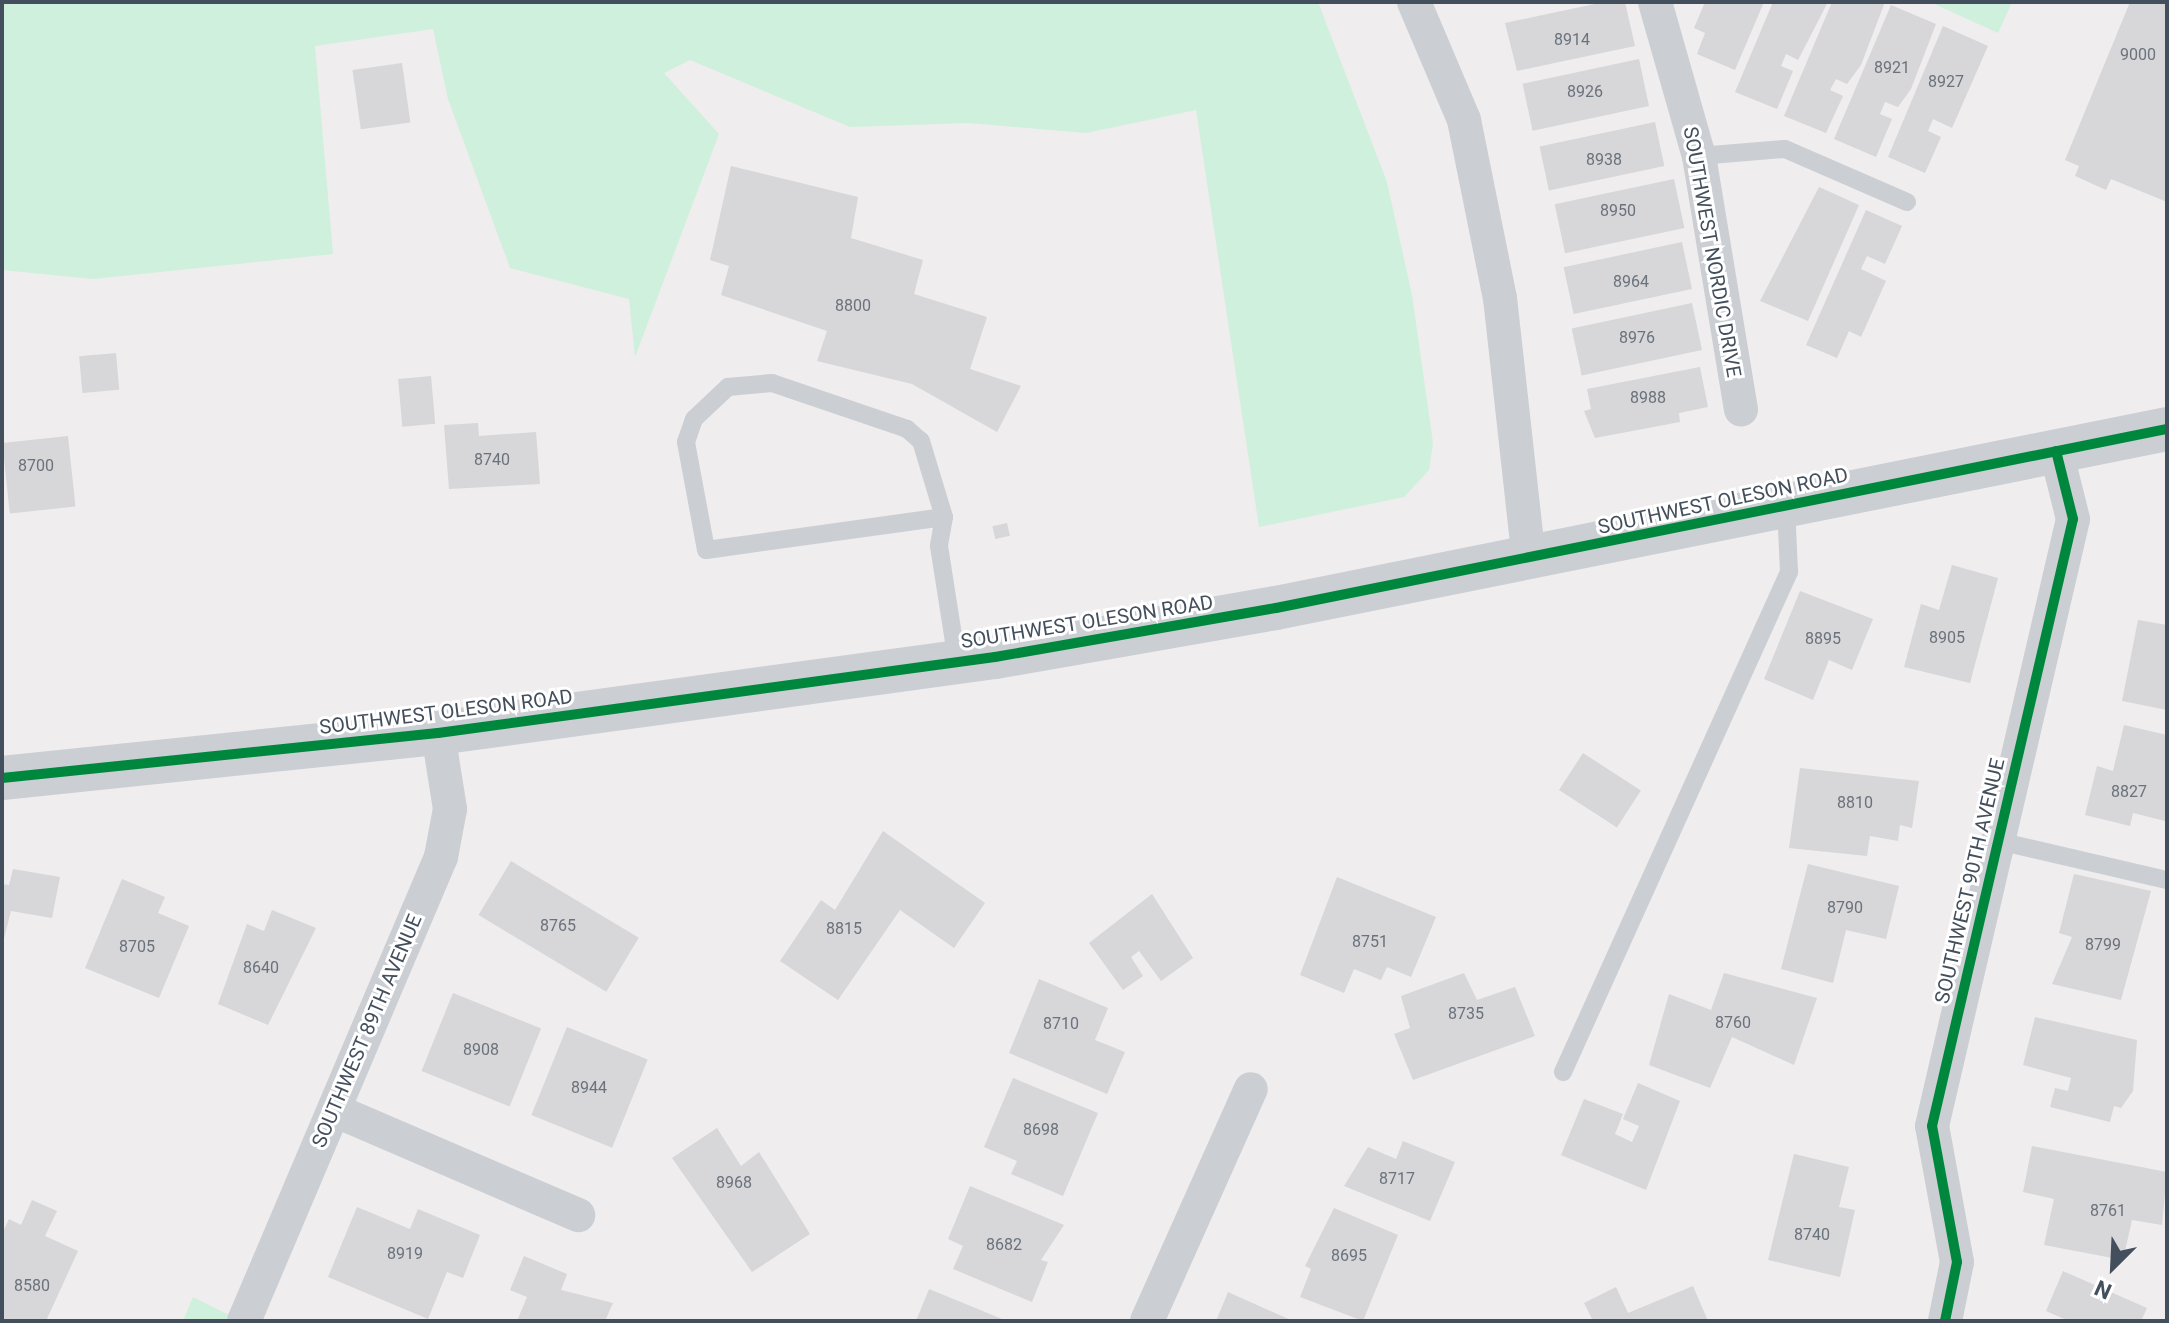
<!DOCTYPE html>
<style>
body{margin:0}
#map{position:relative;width:2169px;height:1323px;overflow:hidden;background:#efeded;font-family:Roboto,sans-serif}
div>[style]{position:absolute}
.green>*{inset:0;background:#cff0dc}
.building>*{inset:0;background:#d7d6d9;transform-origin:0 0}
.service>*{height:18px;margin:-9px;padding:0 9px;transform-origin:9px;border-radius:9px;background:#cbced2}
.minor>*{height:34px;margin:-17px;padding:0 17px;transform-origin:17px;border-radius:17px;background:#cbced2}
.secondary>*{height:44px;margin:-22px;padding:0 22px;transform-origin:22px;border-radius:22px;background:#cbced3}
.cycleway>*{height:10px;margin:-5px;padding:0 5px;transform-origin:5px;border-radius:5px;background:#00873e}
span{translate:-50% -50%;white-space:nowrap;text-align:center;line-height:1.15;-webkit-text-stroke:6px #fff;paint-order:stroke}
.number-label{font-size:16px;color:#6a727c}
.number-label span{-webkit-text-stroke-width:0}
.street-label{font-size:20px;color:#434f5c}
.frame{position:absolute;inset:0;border:4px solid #434f5c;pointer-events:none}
.north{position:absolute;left:2073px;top:1227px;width:80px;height:80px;-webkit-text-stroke:6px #fff;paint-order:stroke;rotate:204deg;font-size:22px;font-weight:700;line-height:32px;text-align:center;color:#434f5c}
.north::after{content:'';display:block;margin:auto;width:28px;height:36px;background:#434f5c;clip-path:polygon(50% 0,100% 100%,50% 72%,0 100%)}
</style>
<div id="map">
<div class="green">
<div style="clip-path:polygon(2px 2px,1318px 2px,1387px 182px,1412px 295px,1433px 443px,1429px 470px,1404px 497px,1259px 527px,1196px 110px,1086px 133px,969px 123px,850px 127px,690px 60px,664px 73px,719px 134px,635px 357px,629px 299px,510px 268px,448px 99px,433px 29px,315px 46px,333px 254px,93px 279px,2px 270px)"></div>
<div style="clip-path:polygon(1930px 2px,2012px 2px,1998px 33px)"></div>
<div style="clip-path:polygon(193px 1297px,241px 1321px,183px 1321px)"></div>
</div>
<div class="building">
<div style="clip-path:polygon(1604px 2px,1625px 2px,1635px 46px,1517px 71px,1505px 23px)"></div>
<div style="clip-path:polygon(1705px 2px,1764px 2px,1735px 70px,1697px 54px,1705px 33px,1694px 28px)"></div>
<div style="clip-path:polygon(1773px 2px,1828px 2px,1798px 60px,1786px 54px,1781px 66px,1793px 71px,1777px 109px,1735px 92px)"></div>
<div style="clip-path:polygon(1832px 2px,1885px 2px,1861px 65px,1847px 84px,1836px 79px,1830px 90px,1843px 96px,1826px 133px,1784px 116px)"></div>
<div style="clip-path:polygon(2130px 2px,2167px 2px,2167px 202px,2111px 179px,2106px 190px,2075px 176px,2079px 166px,2065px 160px)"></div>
<div style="clip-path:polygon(1891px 5px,1936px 24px,1911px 89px,1898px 107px,1885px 102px,1880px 114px,1892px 119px,1876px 157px,1834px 139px)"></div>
<div style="clip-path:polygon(1943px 26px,1988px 46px,1952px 128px,1933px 119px,1928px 131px,1941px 137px,1925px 173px,1888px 157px)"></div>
<div style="left:1639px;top:59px;width:48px;height:119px;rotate:78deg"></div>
<div style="left:402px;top:63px;width:60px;height:50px;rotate:82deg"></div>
<div style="left:1655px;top:122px;width:45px;height:118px;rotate:78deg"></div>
<div style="clip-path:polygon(731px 166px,858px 197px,851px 238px,923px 260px,914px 294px,987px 317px,970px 369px,1021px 386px,997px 432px,912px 384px,817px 361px,827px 331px,721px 295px,729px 266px,710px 260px)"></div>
<div style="left:1674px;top:179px;width:50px;height:122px;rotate:78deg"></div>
<div style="clip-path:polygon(1819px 187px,1859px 205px,1808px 321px,1760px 301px)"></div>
<div style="clip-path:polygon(1866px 210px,1902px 226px,1885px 264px,1867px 256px,1861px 269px,1886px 281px,1861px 337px,1849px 331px,1837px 358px,1806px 345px)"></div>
<div style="left:1682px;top:242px;width:48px;height:121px;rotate:78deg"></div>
<div style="left:1692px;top:303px;width:48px;height:123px;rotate:78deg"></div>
<div style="left:116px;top:353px;width:37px;height:37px;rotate:85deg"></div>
<div style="clip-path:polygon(1700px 367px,1708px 407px,1679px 413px,1680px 422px,1595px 438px,1584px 411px,1591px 409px,1587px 389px)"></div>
<div style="left:431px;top:376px;width:48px;height:33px;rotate:85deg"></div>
<div style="clip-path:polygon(478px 423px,479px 436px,536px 432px,540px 484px,449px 489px,444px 425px)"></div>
<div style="left:68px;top:436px;width:71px;height:66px;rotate:84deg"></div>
<div style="left:1007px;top:523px;width:13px;height:15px;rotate:77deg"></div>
<div style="clip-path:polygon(1952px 565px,1998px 578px,1970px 683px,1904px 667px,1921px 604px,1939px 610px)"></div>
<div style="clip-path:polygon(1800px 591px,1873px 619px,1852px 670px,1829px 660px,1813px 700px,1764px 679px)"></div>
<div style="clip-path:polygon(2138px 620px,2167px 625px,2167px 710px,2122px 701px)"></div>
<div style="clip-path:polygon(2124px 725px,2167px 735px,2165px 821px,2133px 813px,2130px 826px,2085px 815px,2097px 766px,2113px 771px)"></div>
<div style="left:1583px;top:753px;width:69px;height:44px;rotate:33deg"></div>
<div style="clip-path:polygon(1800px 768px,1919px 781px,1912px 828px,1900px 825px,1898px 841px,1870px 836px,1867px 856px,1789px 848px)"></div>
<div style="clip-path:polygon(883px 831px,985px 903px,954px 948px,900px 910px,838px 1000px,780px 961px,821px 900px,835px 910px)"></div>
<div style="left:511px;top:861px;width:149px;height:63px;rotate:31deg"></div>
<div style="clip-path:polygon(1808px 864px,1899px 886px,1886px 939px,1846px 930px,1833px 983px,1781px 969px)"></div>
<div style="clip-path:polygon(13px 869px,60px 877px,52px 918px,11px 911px,2px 946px,2px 884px,9px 885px)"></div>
<div style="clip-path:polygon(2074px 874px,2151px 891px,2121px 1000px,2052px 984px,2072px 937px,2059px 933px)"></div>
<div style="clip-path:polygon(1337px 877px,1436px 917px,1411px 977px,1387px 967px,1381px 980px,1354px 969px,1344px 993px,1300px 975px)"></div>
<div style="clip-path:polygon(122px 879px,165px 897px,158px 913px,189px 926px,159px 998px,85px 968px)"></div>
<div style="clip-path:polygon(1152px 894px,1193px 958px,1161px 981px,1139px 951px,1131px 957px,1143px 976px,1123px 990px,1089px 943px)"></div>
<div style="clip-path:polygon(272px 910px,316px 928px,268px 1025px,218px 1004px,247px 924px,264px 931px)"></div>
<div style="clip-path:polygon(1464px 973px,1477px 1000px,1515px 987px,1535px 1036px,1413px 1080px,1394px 1034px,1410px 1028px,1401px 996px)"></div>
<div style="clip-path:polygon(1724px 973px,1817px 998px,1794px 1065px,1732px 1037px,1710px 1088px,1649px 1065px,1669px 994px,1711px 1010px)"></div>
<div style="clip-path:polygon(1039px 979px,1108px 1008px,1095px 1040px,1125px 1052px,1107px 1094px,1009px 1053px)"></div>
<div style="left:453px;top:993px;width:95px;height:84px;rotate:22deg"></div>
<div style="clip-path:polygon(2035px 1017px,2137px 1040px,2133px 1091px,2121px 1108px,2114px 1106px,2110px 1122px,2050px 1107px,2055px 1088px,2068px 1091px,2071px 1078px,2023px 1065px)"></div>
<div style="left:567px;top:1027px;width:87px;height:95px;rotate:22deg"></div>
<div style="clip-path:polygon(1013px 1078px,1098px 1113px,1063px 1196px,1011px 1174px,1017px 1161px,984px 1147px)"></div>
<div style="clip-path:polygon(1638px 1083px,1680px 1101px,1646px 1190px,1561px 1155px,1584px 1099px,1623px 1114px,1615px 1134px,1632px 1142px,1639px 1126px,1623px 1119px)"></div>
<div style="clip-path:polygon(717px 1128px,741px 1166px,759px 1152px,810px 1234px,752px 1272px,672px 1158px)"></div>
<div style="clip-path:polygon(1403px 1141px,1455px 1162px,1430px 1221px,1344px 1186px,1368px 1147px,1396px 1159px)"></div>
<div style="clip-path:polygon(2032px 1146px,2167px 1172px,2162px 1225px,2132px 1220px,2123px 1260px,2044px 1245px,2054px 1199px,2023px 1192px)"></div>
<div style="clip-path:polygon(1794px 1154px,1849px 1167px,1839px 1207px,1855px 1210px,1840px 1277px,1768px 1260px)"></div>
<div style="clip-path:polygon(970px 1186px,1064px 1225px,1041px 1260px,1048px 1262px,1032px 1302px,953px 1269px,963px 1246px,948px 1239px)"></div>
<div style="clip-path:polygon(32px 1200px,57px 1211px,45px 1236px,78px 1251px,46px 1321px,2px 1321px,2px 1234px,9px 1219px,21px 1225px)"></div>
<div style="clip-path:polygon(357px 1207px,410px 1229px,418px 1209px,480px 1235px,463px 1278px,447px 1272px,428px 1319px,328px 1277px)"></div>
<div style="clip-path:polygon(1334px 1208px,1398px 1235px,1363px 1321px,1300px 1297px,1311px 1269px,1305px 1266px)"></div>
<div style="clip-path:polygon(524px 1256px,567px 1274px,561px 1290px,613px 1303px,605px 1321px,517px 1321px,527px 1297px,510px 1290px)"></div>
<div style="clip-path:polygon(2063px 1271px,2147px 1308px,2141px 1321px,2069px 1321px,2046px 1311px)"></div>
<div style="clip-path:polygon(1693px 1286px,1708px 1321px,1593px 1321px,1584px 1303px,1616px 1287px,1628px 1313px)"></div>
<div style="clip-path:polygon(929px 1289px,1007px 1321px,916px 1321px)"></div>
<div style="clip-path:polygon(1228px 1292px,1293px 1321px,1216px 1321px)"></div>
</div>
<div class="service">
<div style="left:1699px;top:156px;width:86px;rotate:-4.7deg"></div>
<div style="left:1785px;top:149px;width:133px;rotate:23.5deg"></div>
<div style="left:944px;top:517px;width:240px;rotate:172.1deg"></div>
<div style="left:706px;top:550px;width:110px;rotate:-100.5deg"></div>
<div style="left:686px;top:442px;width:24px;rotate:-71deg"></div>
<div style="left:694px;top:419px;width:47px;rotate:-43.3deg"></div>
<div style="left:728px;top:387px;width:44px;rotate:-5.2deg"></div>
<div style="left:772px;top:383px;width:143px;rotate:18.8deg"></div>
<div style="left:907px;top:429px;width:18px;rotate:41deg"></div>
<div style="left:921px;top:441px;width:79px;rotate:73.2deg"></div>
<div style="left:944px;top:517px;width:29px;rotate:100deg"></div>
<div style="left:939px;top:546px;width:116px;rotate:81.1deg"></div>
<div style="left:1998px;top:841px;width:173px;rotate:13deg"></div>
<div style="left:1563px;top:1072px;width:549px;rotate:-65.68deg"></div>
<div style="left:1789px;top:572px;width:66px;rotate:-92.6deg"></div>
</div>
<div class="minor">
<div style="left:1414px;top:2px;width:128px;rotate:67deg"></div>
<div style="left:1464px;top:120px;width:182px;rotate:78.6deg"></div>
<div style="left:1500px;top:298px;width:263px;rotate:83.7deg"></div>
<div style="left:1655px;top:2px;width:160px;rotate:74.1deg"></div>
<div style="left:1699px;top:156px;width:257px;rotate:80.6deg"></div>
<div style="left:334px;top:1110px;width:266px;rotate:23.3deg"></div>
<div style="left:244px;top:1321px;width:504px;rotate:-67deg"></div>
<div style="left:441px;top:857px;width:49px;rotate:-79.4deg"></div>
<div style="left:450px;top:809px;width:77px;rotate:-99deg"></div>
<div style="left:1147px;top:1321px;width:254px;rotate:-65.9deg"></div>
<div style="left:1945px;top:1321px;width:60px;rotate:-78.5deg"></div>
<div style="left:1957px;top:1262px;width:138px;rotate:-100.4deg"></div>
<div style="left:1932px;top:1126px;width:623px;rotate:-76.92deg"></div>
<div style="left:2073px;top:519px;width:70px;rotate:-104deg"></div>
</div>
<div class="secondary">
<div style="left:2px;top:778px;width:438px;rotate:-5.9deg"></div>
<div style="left:438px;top:733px;width:562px;rotate:-7.77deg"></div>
<div style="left:995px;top:657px;width:285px;rotate:-9.9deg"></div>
<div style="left:1276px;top:608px;width:909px;rotate:-11.36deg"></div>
</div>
<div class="cycleway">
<div style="left:2px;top:778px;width:438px;rotate:-5.9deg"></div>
<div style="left:438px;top:733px;width:562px;rotate:-7.77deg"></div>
<div style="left:995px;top:657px;width:285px;rotate:-9.9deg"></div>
<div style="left:1276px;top:608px;width:909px;rotate:-11.36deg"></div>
<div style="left:1945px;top:1321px;width:60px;rotate:-78.5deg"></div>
<div style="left:1957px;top:1262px;width:138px;rotate:-100.4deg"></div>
<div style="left:1932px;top:1126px;width:623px;rotate:-76.92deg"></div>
<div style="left:2073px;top:519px;width:70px;rotate:-104deg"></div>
</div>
<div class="number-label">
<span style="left:1572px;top:40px">8914</span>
<span style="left:2138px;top:55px">9000</span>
<span style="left:1892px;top:68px">8921</span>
<span style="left:1946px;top:82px">8927</span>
<span style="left:1585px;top:92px">8926</span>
<span style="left:1604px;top:160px">8938</span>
<span style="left:1618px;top:211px">8950</span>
<span style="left:1631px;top:282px">8964</span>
<span style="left:853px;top:306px">8800</span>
<span style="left:1637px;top:338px">8976</span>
<span style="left:1648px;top:398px">8988</span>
<span style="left:492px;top:460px">8740</span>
<span style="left:36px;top:466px">8700</span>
<span style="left:1947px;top:638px">8905</span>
<span style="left:1823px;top:639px">8895</span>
<span style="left:2129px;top:792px">8827</span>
<span style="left:1855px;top:803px">8810</span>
<span style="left:1845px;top:908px">8790</span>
<span style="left:558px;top:926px">8765</span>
<span style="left:844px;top:929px">8815</span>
<span style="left:1370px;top:942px">8751</span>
<span style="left:2103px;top:945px">8799</span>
<span style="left:137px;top:947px">8705</span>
<span style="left:261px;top:968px">8640</span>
<span style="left:1466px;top:1014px">8735</span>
<span style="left:1733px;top:1023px">8760</span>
<span style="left:1061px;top:1024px">8710</span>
<span style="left:481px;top:1050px">8908</span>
<span style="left:589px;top:1088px">8944</span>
<span style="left:1041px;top:1130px">8698</span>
<span style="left:1397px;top:1179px">8717</span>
<span style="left:734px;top:1183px">8968</span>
<span style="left:2108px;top:1211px">8761</span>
<span style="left:1812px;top:1235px">8740</span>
<span style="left:1004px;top:1245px">8682</span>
<span style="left:405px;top:1254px">8919</span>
<span style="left:1349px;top:1256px">8695</span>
<span style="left:32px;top:1286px">8580</span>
</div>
<div class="street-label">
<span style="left:1712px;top:252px;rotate:80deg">SOUTHWEST NORDIC DRIVE</span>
<span style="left:1723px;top:501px;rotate:-12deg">SOUTHWEST OLESON ROAD</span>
<span style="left:1087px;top:622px;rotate:-9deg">SOUTHWEST OLESON ROAD</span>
<span style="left:446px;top:712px;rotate:-7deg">SOUTHWEST OLESON ROAD</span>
<span style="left:1970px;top:881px;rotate:-77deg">SOUTHWEST 90TH AVENUE</span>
<span style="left:367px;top:1031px;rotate:-67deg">SOUTHWEST 89TH AVENUE</span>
</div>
<div class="frame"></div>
<div class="north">N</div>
</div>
